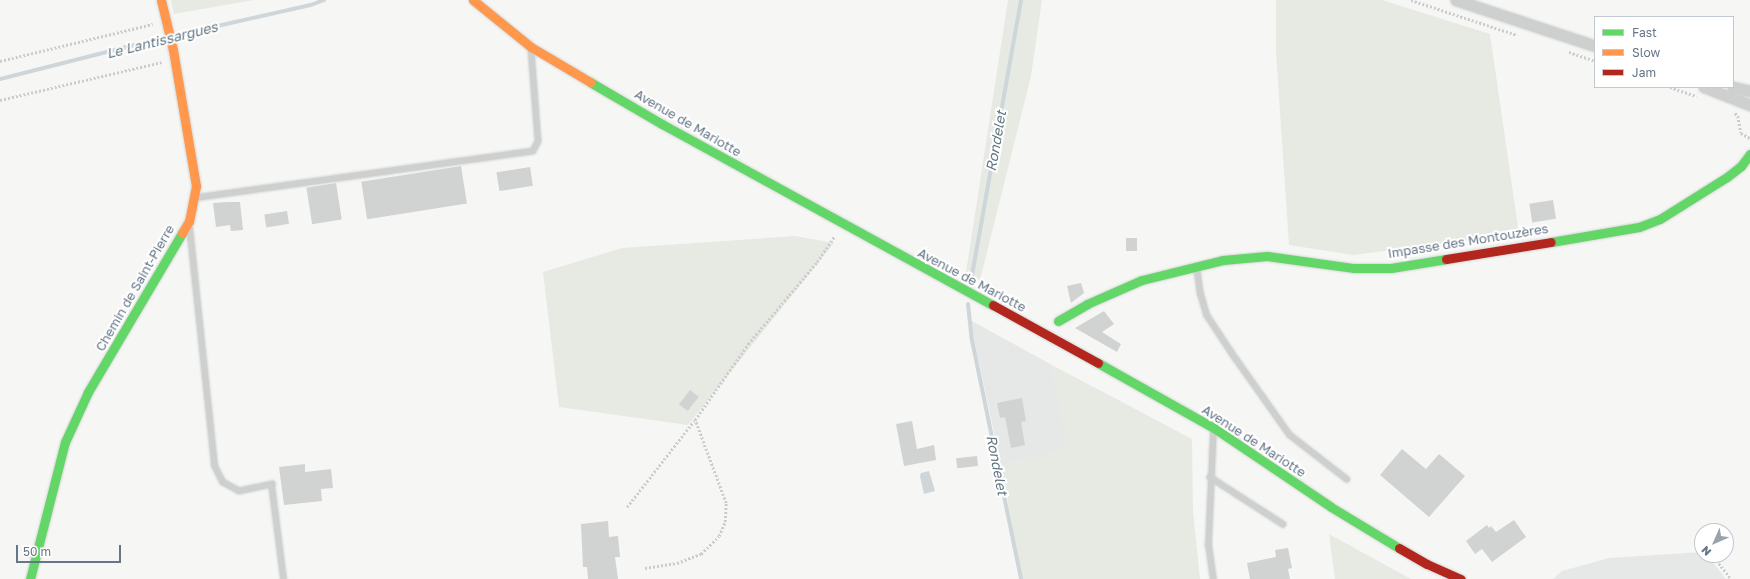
<!DOCTYPE html>
<meta charset="utf-8">
<style>
body{margin:0}
#map{position:relative;width:1750px;height:579px;overflow:hidden;background:#f6f7f5;font-family:"Golos Text",sans-serif}
div>[style]{position:absolute}
.built>*{inset:0;background:#e6e8e8}
.green>*{inset:0;background:#e6eae3}
.water>*{inset:0;background:#ced6d9}
.stream>*{height:4px;margin:-2px;padding:0 2px;transform-origin:2px;border-radius:2px;background:#ced6d9}
.building>*{inset:0;background:#d1d2d2;transform-origin:0 0}
.path>*{height:2.5px;margin-top:-1.25px;transform-origin:0;background:repeating-linear-gradient(90deg,#cccccd 0 2px,transparent 0 4px)}
.roads{filter:drop-shadow(0 0 1px #d3d5d5) drop-shadow(0 0 1px #d3d5d5)}
.lane>*{height:5.5px;margin:-2.75px;padding:0 2.75px;transform-origin:2.75px;border-radius:2.75px;background:#ced0d0}
.street>*{height:11px;margin:-5.5px;padding:0 5.5px;transform-origin:5.5px;border-radius:5.5px;background:#ced0d0}
.fast>*{height:9px;margin:-4.5px;padding:0 4.5px;transform-origin:4.5px;border-radius:4.5px;background:#63d668}
.slow>*{height:9px;margin:-4.5px;padding:0 4.5px;transform-origin:4.5px;border-radius:4.5px;background:#ff974d}
.jam>*{height:9px;margin:-4.5px;padding:0 4.5px;transform-origin:4.5px;border-radius:4.5px;background:#b3261e}
span{translate:-50% -50%;white-space:nowrap;text-align:center;line-height:1.15;-webkit-text-stroke:4px #fff;paint-order:stroke}
.street-label{font-size:13px;color:#657687}
.water-label{font-size:14px;color:#617783;font-style:italic}
.legend{position:absolute;left:1594px;top:16px;width:140px;height:72px;box-sizing:border-box;background:#fff;border:1px solid #c1c8cf;margin:0;padding:5px 7px;list-style:none;font-size:12px;color:#657687}
.legend li{display:flex;align-items:center;gap:8px;height:20px}
.legend b{width:20px;border:1px solid #c1c8cf}
.north{position:absolute;left:1694px;top:523px;width:40px;height:40px;box-sizing:border-box;background:#fff;border:1px solid #c1c8cf;border-radius:50%;rotate:225deg;font-size:11px;font-weight:700;line-height:16px;text-align:center;color:#657687}
.north::after{content:'';display:block;margin:auto;width:14px;height:18px;background:#98a3ae;clip-path:polygon(50% 0,100% 100%,50% 72%,0 100%)}
.scale{position:absolute;left:16px;top:545px;width:105px;height:18px;box-sizing:border-box;border:2px solid #657687;border-top:0;padding-left:5px;font-size:12px;line-height:14px;white-space:nowrap;color:#657687;-webkit-text-stroke:3px #fff;paint-order:stroke}
</style>
<div id="map">
<div class="built">
<div style="clip-path:polygon(970px 320px,1052px 365px,1067px 449px,1001px 466px)"></div>
<div style="clip-path:polygon(1702px 552px,1702px 555px,1707px 555px,1726px 579px,1553px 579px,1562px 571px,1609px 558px)"></div>
</div>
<div class="green">
<div style="clip-path:polygon(171px 0,254px 0,174px 14px)"></div>
<div style="clip-path:polygon(1008px 0,1042px 0,1031px 76px,980px 280px,966px 272px)"></div>
<div style="clip-path:polygon(1276px 0,1382px 0,1490px 34px,1519px 234px,1353px 255px,1289px 245px,1276px 53px)"></div>
<div style="clip-path:polygon(795px 236px,834px 243px,688px 425px,559px 407px,543px 272px,622px 248px)"></div>
<div style="clip-path:polygon(1052px 365px,1192px 439px,1193px 511px,1200px 579px,1022px 579px,1001px 466px,1066px 449px)"></div>
<div style="clip-path:polygon(1329px 534px,1411px 579px,1335px 579px)"></div>
</div>
<div class="water">
<div style="clip-path:polygon(929px 471px,935px 491px,924px 494px,920px 476px,921px 473px)"></div>
</div>
<div class="stream">
<div style="left:173px;top:36px;width:141px;rotate:-12.7deg"></div>
<div style="left:311px;top:5px;width:14px;rotate:-21deg"></div>
<div style="left:0;top:79px;width:171px;rotate:-14.2deg"></div>
<div style="left:971px;top:281px;width:285px;rotate:-79.9deg"></div>
<div style="left:968px;top:304px;width:36px;rotate:84deg"></div>
<div style="left:972px;top:340px;width:244px;rotate:78.4deg"></div>
</div>
<div class="building">
<div style="left:461px;top:166px;width:38px;height:101px;rotate:81deg"></div>
<div style="left:530px;top:167px;width:19px;height:34px;rotate:81deg"></div>
<div style="left:336px;top:183px;width:37px;height:30px;rotate:81deg"></div>
<div style="left:1553px;top:200px;width:19px;height:24px;rotate:81deg"></div>
<div style="clip-path:polygon(228px 202px,240px 202px,243px 230px,231px 231px,230px 225px,216px 227px,213px 203px)"></div>
<div style="left:287px;top:211px;width:13px;height:23px;rotate:81deg"></div>
<div style="left:1126px;top:238px;width:11px;height:13px"></div>
<div style="clip-path:polygon(1081px 283px,1084px 293px,1071px 303px,1067px 286px)"></div>
<div style="clip-path:polygon(1104px 311px,1114px 324px,1102px 332px,1121px 344px,1117px 352px,1075px 328px)"></div>
<div style="left:690px;top:390px;width:11px;height:18px;rotate:38deg"></div>
<div style="clip-path:polygon(1022px 398px,1026px 421px,1021px 422px,1025px 445px,1011px 448px,1005px 417px,1000px 418px,997px 403px)"></div>
<div style="clip-path:polygon(912px 421px,917px 449px,934px 445px,936px 460px,904px 466px,896px 424px)"></div>
<div style="clip-path:polygon(1402px 449px,1426px 469px,1439px 454px,1465px 476px,1429px 517px,1380px 475px)"></div>
<div style="left:977px;top:456px;width:10px;height:21px;rotate:84deg"></div>
<div style="clip-path:polygon(305px 464px,305px 472px,331px 469px,333px 488px,321px 489px,322px 501px,284px 505px,279px 467px)"></div>
<div style="clip-path:polygon(1514px 520px,1526px 537px,1492px 562px,1482px 549px,1475px 554px,1466px 541px,1487px 525px,1489px 528px,1491px 526px,1496px 532px)"></div>
<div style="clip-path:polygon(608px 521px,609px 537px,618px 536px,620px 557px,615px 557px,618px 579px,588px 579px,587px 567px,583px 567px,581px 524px)"></div>
<div style="clip-path:polygon(1288px 548px,1292px 568px,1288px 569px,1290px 579px,1250px 579px,1247px 563px,1276px 557px,1275px 550px)"></div>
</div>
<div class="path">
<div style="left:1411px;top:0;width:112px;rotate:18.3deg"></div>
<div style="left:1569px;top:52px;width:28px;rotate:19deg"></div>
<div style="left:0;top:61px;width:157px;rotate:-13.6deg"></div>
<div style="left:1670px;top:87px;width:28px;rotate:19deg"></div>
<div style="left:0;top:100px;width:166px;rotate:-13.2deg"></div>
<div style="left:1735px;top:113px;width:4px;rotate:45deg"></div>
<div style="left:1738px;top:116px;width:17px;rotate:80deg"></div>
<div style="left:1741px;top:133px;width:10px;rotate:29deg"></div>
<div style="left:627px;top:507px;width:109px;rotate:-52.1deg"></div>
<div style="left:1714px;top:557px;width:28px;rotate:52deg"></div>
<div style="left:645px;top:568px;width:32px;rotate:-9deg"></div>
<div style="left:677px;top:563px;width:26px;rotate:-21deg"></div>
<div style="left:701px;top:554px;width:25px;rotate:-45deg"></div>
<div style="left:719px;top:536px;width:15px;rotate:-67deg"></div>
<div style="left:725px;top:522px;width:19px;rotate:-87deg"></div>
<div style="left:726px;top:503px;width:89px;rotate:-110.5deg"></div>
<div style="left:695px;top:420px;width:93px;rotate:-55.1deg"></div>
<div style="left:748px;top:344px;width:107px;rotate:-49.9deg"></div>
<div style="left:817px;top:262px;width:32px;rotate:-56deg"></div>
</div>
<div class="roads">
<div class="lane">
<div style="left:194px;top:198px;width:342px;rotate:-7.9deg"></div>
<div style="left:533px;top:151px;width:11px;rotate:-63deg"></div>
<div style="left:538px;top:141px;width:92px;rotate:-94.4deg"></div>
<div style="left:190px;top:227px;width:240px;rotate:84deg"></div>
<div style="left:215px;top:466px;width:18px;rotate:63deg"></div>
<div style="left:223px;top:482px;width:18px;rotate:29deg"></div>
<div style="left:239px;top:491px;width:34px;rotate:-12deg"></div>
<div style="left:272px;top:484px;width:96px;rotate:82.8deg"></div>
<div style="left:1197px;top:267px;width:27px;rotate:82deg"></div>
<div style="left:1201px;top:294px;width:22px;rotate:74deg"></div>
<div style="left:1207px;top:315px;width:45px;rotate:56.7deg"></div>
<div style="left:1232px;top:353px;width:100px;rotate:54.7deg"></div>
<div style="left:1290px;top:435px;width:72px;rotate:37.7deg"></div>
<div style="left:1214px;top:430px;width:115px;rotate:92.5deg"></div>
<div style="left:1209px;top:545px;width:34px;rotate:82deg"></div>
<div style="left:1210px;top:477px;width:87px;rotate:32.8deg"></div>
</div>
<div class="street">
<div style="left:1456px;top:0;width:146px;rotate:18.3deg"></div>
<div style="left:1704px;top:87px;width:49px;rotate:21.4deg"></div>
<div style="left:1733px;top:87px;width:17px;rotate:13deg"></div>
</div>
<div class="fast">
<div style="left:590px;top:82px;width:83px;rotate:30.3deg"></div>
<div style="left:662px;top:124px;width:377px;rotate:28.7deg"></div>
<div style="left:1551px;top:242px;width:89px;rotate:-9.7deg"></div>
<div style="left:1639px;top:227px;width:22px;rotate:-21deg"></div>
<div style="left:1660px;top:219px;width:79px;rotate:-32.1deg"></div>
<div style="left:1727px;top:177px;width:18px;rotate:-38deg"></div>
<div style="left:1741px;top:166px;width:15px;rotate:-53deg"></div>
<div style="left:1058px;top:321px;width:34px;rotate:-30deg"></div>
<div style="left:1087px;top:304px;width:60px;rotate:-23.6deg"></div>
<div style="left:1142px;top:280px;width:83px;rotate:-13.9deg"></div>
<div style="left:1223px;top:260px;width:44px;rotate:-5.2deg"></div>
<div style="left:1267px;top:256px;width:88px;rotate:7.9deg"></div>
<div style="left:1354px;top:268px;width:37px"></div>
<div style="left:1391px;top:268px;width:56px;rotate:-9.3deg"></div>
<div style="left:1098px;top:363px;width:133px;rotate:29.3deg"></div>
<div style="left:1214px;top:428px;width:141px;rotate:34deg"></div>
<div style="left:1331px;top:507px;width:79px;rotate:31.1deg"></div>
<div style="left:30px;top:579px;width:141px;rotate:-75.7deg"></div>
<div style="left:65px;top:442px;width:55px;rotate:-65.3deg"></div>
<div style="left:88px;top:392px;width:185px;rotate:-59.4deg"></div>
</div>
<div class="slow">
<div style="left:161px;top:0;width:51px;rotate:76.5deg"></div>
<div style="left:173px;top:50px;width:138px;rotate:80.4deg"></div>
<div style="left:196px;top:186px;width:36px;rotate:101deg"></div>
<div style="left:189px;top:221px;width:14px;rotate:120deg"></div>
<div style="left:473px;top:0;width:75px;rotate:39deg"></div>
<div style="left:531px;top:47px;width:69px;rotate:30.7deg"></div>
</div>
<div class="jam">
<div style="left:1446px;top:259px;width:106px;rotate:-9.2deg"></div>
<div style="left:993px;top:305px;width:120px;rotate:28.9deg"></div>
<div style="left:1399px;top:548px;width:32px;rotate:30deg"></div>
<div style="left:1427px;top:564px;width:37px;rotate:24deg"></div>
</div>
</div>
<div class="street-label">
<span style="left:688px;top:123px;rotate:30deg">Avenue de Mariotte</span>
<span style="left:1468px;top:241px;rotate:-9deg">Impasse des Montouzères</span>
<span style="left:972px;top:280px;rotate:28deg">Avenue de Mariotte</span>
<span style="left:135px;top:288px;rotate:-60deg">Chemin de Saint-Pierre</span>
<span style="left:1254px;top:441px;rotate:33deg">Avenue de Mariotte</span>
</div>
<div class="water-label">
<span style="left:162px;top:40px;rotate:-14deg">Le Lantissargues</span>
<span style="left:996px;top:141px;rotate:-80deg">Rondelet</span>
<span style="left:997px;top:465px;rotate:79deg">Rondelet</span>
</div>
<ul class="legend">
<li><b style="height:5px;background:#63d668"></b>Fast</li>
<li><b style="height:5px;background:#ff974d"></b>Slow</li>
<li><b style="height:5px;background:#b3261e"></b>Jam</li>
</ul>
<div class="north">N</div>
<div class="scale">50 m</div>
</div>
